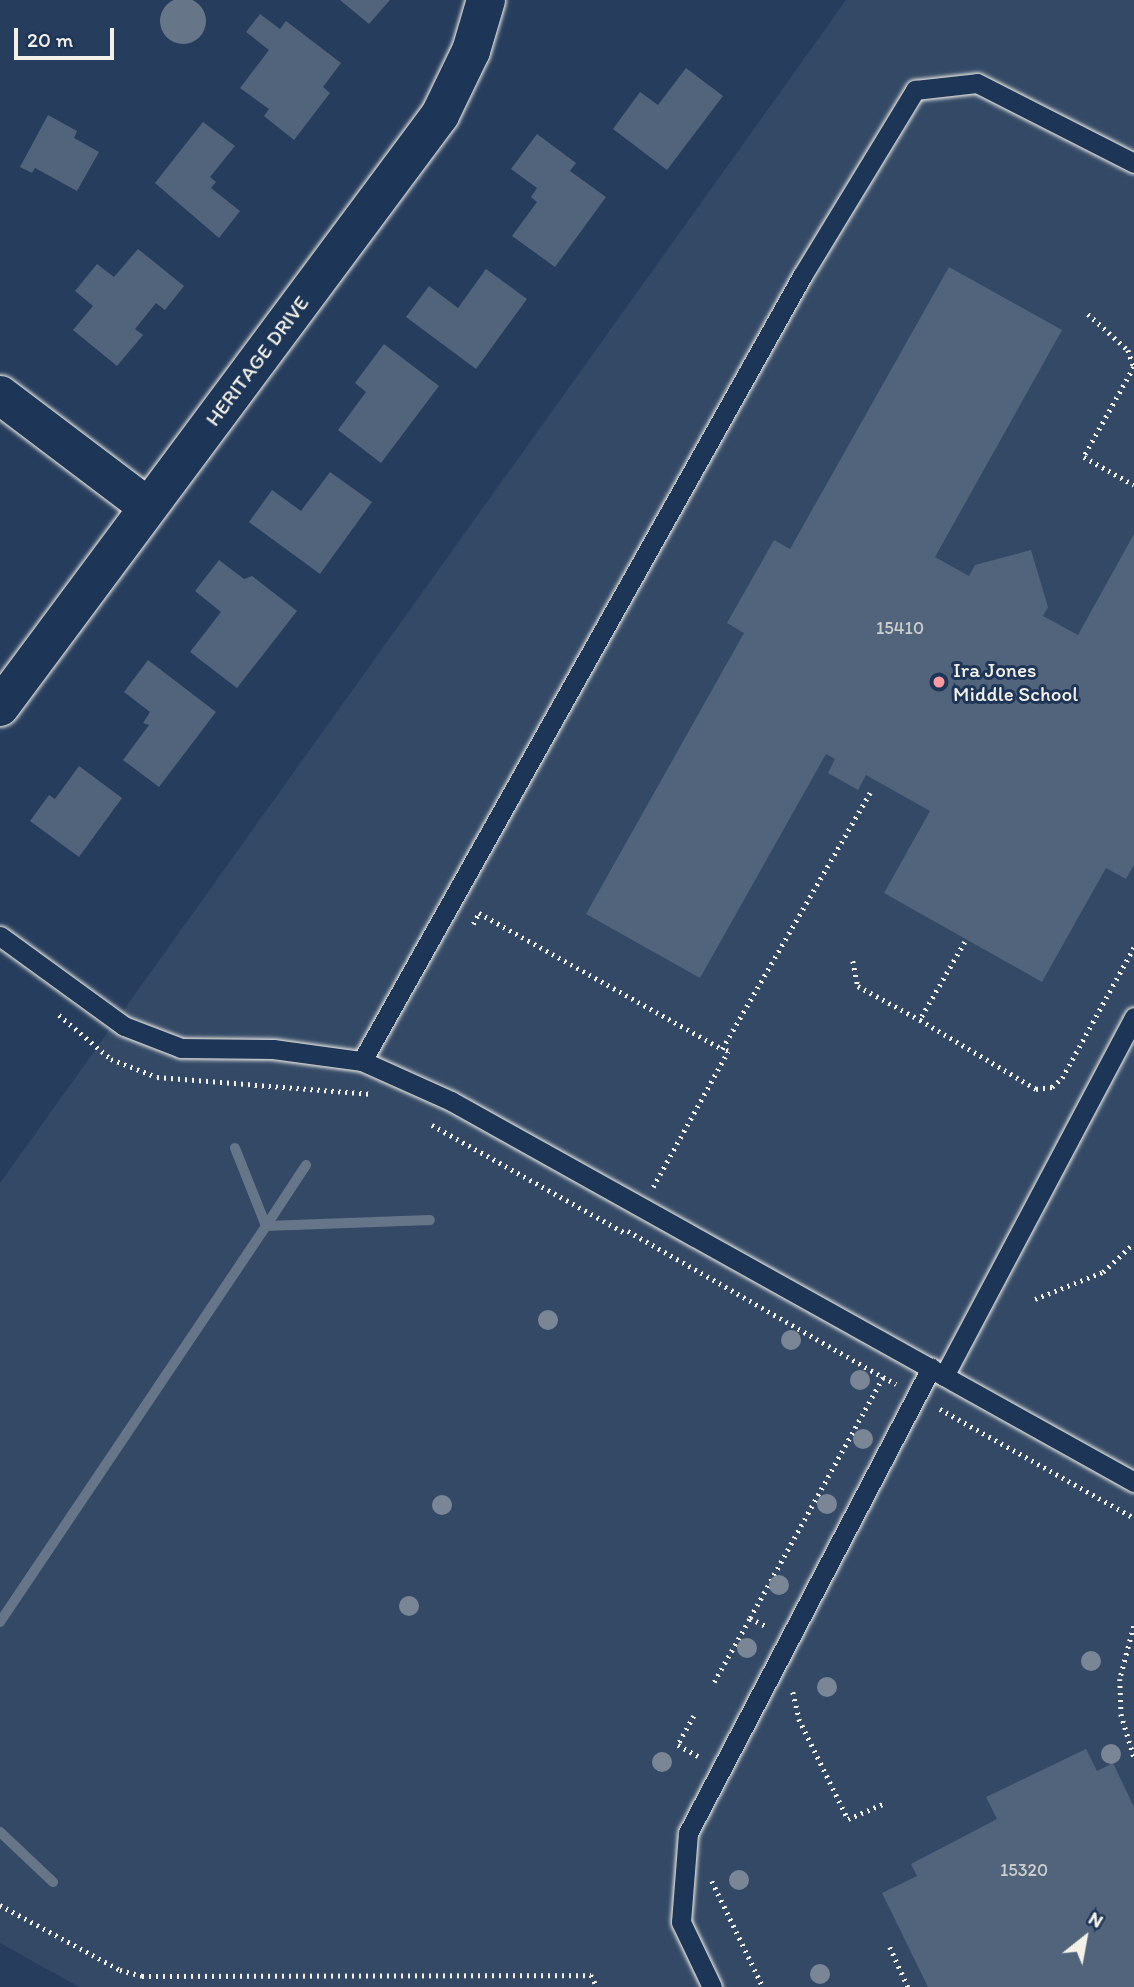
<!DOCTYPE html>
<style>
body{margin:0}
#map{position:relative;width:1134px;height:1987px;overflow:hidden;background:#263d5d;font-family:Itim,sans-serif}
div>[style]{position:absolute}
.built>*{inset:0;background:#334966}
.water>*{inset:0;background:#677588}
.round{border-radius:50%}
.stream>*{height:10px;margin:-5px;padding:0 5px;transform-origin:5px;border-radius:5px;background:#677588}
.building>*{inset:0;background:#52647b}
.path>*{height:4.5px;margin-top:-2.25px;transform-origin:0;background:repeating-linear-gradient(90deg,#f4f1e8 0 2px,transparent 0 7px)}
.roads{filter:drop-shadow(0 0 2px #f4f1e8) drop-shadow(0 0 2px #f4f1e8)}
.service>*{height:19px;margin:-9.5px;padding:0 9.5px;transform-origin:9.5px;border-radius:9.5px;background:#1d3557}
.minor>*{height:38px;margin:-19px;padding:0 19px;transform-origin:19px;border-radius:19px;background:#1d3557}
.trees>*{width:20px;height:20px;margin:-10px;border-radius:50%;background:#7a8696}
.dots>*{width:19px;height:19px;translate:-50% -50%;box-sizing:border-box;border:4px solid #1d3557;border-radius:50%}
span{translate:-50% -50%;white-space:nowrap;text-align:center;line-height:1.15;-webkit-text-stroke:6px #1d3557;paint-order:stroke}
.number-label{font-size:18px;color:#cccecd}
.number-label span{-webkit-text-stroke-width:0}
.street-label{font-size:21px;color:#f4f1e8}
.poi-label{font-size:21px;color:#f4f1e8}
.left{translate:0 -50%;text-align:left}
.north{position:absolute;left:1050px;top:1903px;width:70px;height:70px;-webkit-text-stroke:5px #1d3557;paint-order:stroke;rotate:31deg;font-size:19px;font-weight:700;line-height:28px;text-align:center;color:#f4f1e8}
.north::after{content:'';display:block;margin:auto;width:24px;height:32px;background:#f4f1e8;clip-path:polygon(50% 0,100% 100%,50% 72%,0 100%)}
.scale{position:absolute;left:14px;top:28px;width:100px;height:32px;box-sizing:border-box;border:4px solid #f4f1e8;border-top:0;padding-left:9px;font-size:21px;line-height:24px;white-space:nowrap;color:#f4f1e8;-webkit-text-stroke:5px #1d3557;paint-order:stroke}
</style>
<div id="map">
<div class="built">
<div style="clip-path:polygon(846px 0,1134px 0,1134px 1987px,79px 1987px,0 1943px,0 1183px)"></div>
</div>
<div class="water">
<div class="round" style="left:160px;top:-2px;width:46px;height:46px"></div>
</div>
<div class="stream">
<div style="left:235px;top:1148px;width:84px;rotate:68.3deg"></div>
<div style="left:266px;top:1226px;width:73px;rotate:-56.7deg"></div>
<div style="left:0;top:1622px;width:477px;rotate:-56.1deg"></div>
<div style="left:266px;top:1226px;width:164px;rotate:-2.1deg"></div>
<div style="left:0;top:1832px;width:73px;rotate:43.3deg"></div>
</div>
<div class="building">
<div style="clip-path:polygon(340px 0,390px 0,369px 24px)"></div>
<div style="clip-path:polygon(260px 14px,280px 29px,286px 21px,341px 63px,323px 87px,330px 93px,294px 140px,264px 116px,269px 109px,240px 88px,269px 50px,246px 32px)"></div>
<div style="clip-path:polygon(686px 68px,723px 96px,667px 170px,613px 129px,640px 92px,658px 105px)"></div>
<div style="clip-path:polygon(48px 115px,77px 131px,74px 138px,99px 152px,77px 191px,35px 168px,32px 173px,20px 167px)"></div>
<div style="clip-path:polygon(203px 122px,235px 146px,210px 177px,216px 182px,211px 188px,240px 211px,219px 238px,155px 183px)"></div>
<div style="clip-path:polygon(537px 134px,576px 163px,570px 171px,606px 197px,555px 267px,512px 236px,537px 202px,531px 197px,537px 188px,511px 169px)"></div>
<div style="clip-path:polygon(138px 249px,184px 286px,165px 310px,156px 303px,135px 329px,143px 335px,117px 366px,73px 330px,93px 306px,75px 291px,97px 264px,114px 277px)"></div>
<div style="clip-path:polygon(949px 267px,1062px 330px,935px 557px,969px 576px,975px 565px,1031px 550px,1048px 607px,1043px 616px,1078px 635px,1134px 534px,1134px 865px,1126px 879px,1106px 868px,1042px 982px,884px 893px,930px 811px,866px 775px,858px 790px,828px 773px,835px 759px,826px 754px,700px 978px,586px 914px,744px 633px,727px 623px,774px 540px,790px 549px)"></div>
<div style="clip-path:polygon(486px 269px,527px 299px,476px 369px,406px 317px,429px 286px,458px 308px)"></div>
<div style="clip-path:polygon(384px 344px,439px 386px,381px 463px,338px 430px,366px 392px,355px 383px)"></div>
<div style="clip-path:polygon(330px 472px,372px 502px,320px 574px,249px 522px,272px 490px,301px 511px)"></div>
<div style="clip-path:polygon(219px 560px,244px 579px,252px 576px,297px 611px,237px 688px,190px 652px,221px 612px,195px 591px)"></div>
<div style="clip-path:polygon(148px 660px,216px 712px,159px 787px,123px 760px,149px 725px,143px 723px,150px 712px,124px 692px)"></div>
<div style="clip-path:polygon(79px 766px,122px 798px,79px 857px,30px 821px,49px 795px,55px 799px)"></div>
<div style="clip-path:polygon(1086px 1749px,1097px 1771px,1113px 1763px,1134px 1807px,1134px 1987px,928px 1987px,882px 1893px,917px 1876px,911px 1864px,997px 1819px,986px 1797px)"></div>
</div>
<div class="path">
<div style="left:1088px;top:314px;width:54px;rotate:42deg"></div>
<div style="left:1128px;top:350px;width:18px;rotate:71deg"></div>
<div style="left:1134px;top:367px;width:103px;rotate:119.1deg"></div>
<div style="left:1084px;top:457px;width:57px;rotate:29.2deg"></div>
<div style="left:473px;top:924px;width:13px;rotate:-61deg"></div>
<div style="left:479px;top:913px;width:278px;rotate:29.2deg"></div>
<div style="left:722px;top:1049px;width:296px;rotate:-60deg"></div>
<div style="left:965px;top:942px;width:90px;rotate:120deg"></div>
<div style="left:920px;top:1020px;width:135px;rotate:30.7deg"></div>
<div style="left:1036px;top:1089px;width:16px;rotate:-7deg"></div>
<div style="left:1052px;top:1087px;width:13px;rotate:-42deg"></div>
<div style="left:1062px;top:1078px;width:149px;rotate:-61.2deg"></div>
<div style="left:853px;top:961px;width:25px;rotate:79deg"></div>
<div style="left:858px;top:986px;width:71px;rotate:28.7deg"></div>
<div style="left:59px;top:1015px;width:68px;rotate:40.2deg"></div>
<div style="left:111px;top:1059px;width:49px;rotate:21.4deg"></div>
<div style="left:157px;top:1077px;width:216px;rotate:4.5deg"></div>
<div style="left:432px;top:1125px;width:223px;rotate:29.2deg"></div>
<div style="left:653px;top:1187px;width:155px;rotate:-61.1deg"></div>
<div style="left:728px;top:1051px;width:6px;rotate:-162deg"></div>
<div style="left:628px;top:1231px;width:294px;rotate:29.8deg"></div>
<div style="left:1035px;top:1299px;width:73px;rotate:-21.7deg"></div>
<div style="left:1103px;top:1272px;width:42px;rotate:-43.1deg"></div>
<div style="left:940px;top:1409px;width:223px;rotate:29.3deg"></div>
<div style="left:750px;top:1618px;width:275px;rotate:-61.1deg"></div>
<div style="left:883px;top:1377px;width:15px;rotate:28deg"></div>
<div style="left:1134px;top:1626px;width:55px;rotate:104.8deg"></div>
<div style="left:1120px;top:1679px;width:35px;rotate:88deg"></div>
<div style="left:1121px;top:1714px;width:45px;rotate:73.2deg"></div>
<div style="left:714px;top:1682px;width:73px;rotate:-60.6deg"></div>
<div style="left:750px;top:1618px;width:20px;rotate:27deg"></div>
<div style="left:793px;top:1692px;width:28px;rotate:77deg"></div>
<div style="left:799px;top:1719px;width:111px;rotate:63.9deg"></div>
<div style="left:848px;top:1819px;width:40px;rotate:-23.4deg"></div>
<div style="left:694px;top:1716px;width:33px;rotate:119deg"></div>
<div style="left:678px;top:1745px;width:23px;rotate:29deg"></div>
<div style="left:712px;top:1881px;width:118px;rotate:64.3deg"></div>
<div style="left:0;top:1905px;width:136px;rotate:28.4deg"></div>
<div style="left:120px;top:1970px;width:23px;rotate:15deg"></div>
<div style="left:142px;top:1976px;width:449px;rotate:-0.1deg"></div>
<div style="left:591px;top:1975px;width:13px;rotate:63deg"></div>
<div style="left:890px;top:1947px;width:44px;rotate:65.8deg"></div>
</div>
<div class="roads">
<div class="service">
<div style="left:0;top:936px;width:153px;rotate:36deg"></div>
<div style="left:124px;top:1026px;width:61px;rotate:21.1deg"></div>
<div style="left:181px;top:1048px;width:92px;rotate:0.6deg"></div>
<div style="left:273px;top:1049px;width:90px;rotate:7.7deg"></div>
<div style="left:362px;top:1061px;width:98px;rotate:24.2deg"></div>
<div style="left:451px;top:1101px;width:782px;rotate:29.15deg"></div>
<div style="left:362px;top:1061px;width:900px;rotate:-60.73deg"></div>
<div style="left:802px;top:276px;width:218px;rotate:-58.7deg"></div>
<div style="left:915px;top:90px;width:62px;rotate:-6.4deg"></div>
<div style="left:977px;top:83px;width:176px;rotate:27deg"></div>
<div style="left:944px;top:1376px;width:406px;rotate:-62.1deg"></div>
<div style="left:712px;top:1987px;width:72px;rotate:-115.5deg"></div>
<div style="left:681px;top:1922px;width:89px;rotate:-85.5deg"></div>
<div style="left:688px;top:1833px;width:525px;rotate:-62.41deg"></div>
</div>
<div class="minor">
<div style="left:0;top:395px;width:184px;rotate:37.1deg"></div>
<div style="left:0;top:707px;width:738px;rotate:-53.38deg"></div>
<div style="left:440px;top:115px;width:71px;rotate:-64.2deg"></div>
<div style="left:471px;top:51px;width:53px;rotate:-73.6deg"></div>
</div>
</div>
<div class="trees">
<div style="left:548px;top:1320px"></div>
<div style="left:791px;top:1340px"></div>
<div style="left:860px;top:1380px"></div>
<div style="left:863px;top:1439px"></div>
<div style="left:827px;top:1504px"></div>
<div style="left:442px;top:1505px"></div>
<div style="left:779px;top:1585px"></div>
<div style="left:409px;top:1606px"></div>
<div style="left:747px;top:1648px"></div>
<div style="left:1091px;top:1661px"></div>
<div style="left:827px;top:1687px"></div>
<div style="left:1111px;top:1754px"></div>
<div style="left:662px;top:1762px"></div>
<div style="left:739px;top:1880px"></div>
<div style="left:820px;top:1974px"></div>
</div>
<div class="dots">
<div style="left:939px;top:682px;background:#ff9aa2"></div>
</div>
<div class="number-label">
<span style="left:900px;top:628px">15410</span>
<span style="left:1024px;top:1870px">15320</span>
</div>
<div class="street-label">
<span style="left:257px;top:361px;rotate:-53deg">HERITAGE DRIVE</span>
</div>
<div class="poi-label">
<span class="left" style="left:953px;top:682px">Ira Jones<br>Middle School</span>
</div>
<div class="north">N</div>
<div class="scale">20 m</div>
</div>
